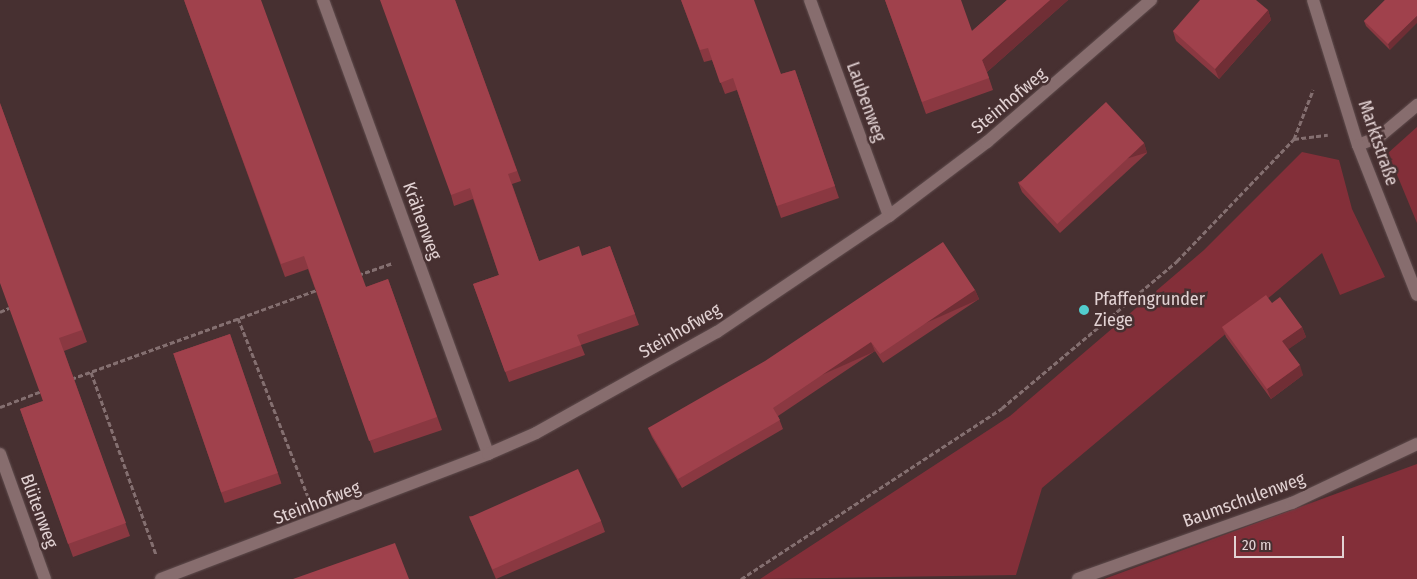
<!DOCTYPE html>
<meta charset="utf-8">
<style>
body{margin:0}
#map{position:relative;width:1417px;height:579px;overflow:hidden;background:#473031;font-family:"Fira Sans Condensed",sans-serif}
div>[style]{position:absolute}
.green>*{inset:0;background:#832f39}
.path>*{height:3px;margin-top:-1.5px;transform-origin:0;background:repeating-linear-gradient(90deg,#846f70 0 5px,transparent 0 7.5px)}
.roads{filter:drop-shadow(0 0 1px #5f4c4d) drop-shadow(0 0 1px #5f4c4d)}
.lane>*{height:12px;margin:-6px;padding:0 6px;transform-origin:6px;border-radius:6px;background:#876d6e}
.street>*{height:12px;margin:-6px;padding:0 6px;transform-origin:6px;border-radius:6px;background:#876d6e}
.wall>*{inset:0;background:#8a3841;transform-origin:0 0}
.shaded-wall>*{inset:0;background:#702e35;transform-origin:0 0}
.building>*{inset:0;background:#a0414c;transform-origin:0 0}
.dots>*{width:14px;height:14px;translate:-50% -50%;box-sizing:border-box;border:2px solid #473031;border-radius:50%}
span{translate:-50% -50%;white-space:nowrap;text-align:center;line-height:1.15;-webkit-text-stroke:5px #473031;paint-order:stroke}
.street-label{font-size:18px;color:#e2d2d3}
.poi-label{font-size:18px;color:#e2d2d3}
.left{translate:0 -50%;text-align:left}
.scale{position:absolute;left:1234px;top:536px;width:110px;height:22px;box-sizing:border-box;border:2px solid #e2d2d3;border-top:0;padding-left:6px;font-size:15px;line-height:18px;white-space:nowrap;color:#e2d2d3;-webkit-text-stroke:4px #473031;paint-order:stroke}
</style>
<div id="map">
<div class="green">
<div style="clip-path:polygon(1417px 127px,1417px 223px,1388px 153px)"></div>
<div style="clip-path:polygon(1302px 152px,1339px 160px,1352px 209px,1385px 277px,1340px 295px,1322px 253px,1042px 488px,1016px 575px,760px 579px,1010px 416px,1204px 250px)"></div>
<div style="clip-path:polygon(1417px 464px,1417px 579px,1104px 579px)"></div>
</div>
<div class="path">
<div style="left:1294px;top:139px;width:34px;rotate:-7deg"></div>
<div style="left:358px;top:275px;width:36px;rotate:-19deg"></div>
<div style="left:0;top:312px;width:10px;rotate:-24deg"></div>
<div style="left:238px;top:318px;width:192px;rotate:68.6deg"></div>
<div style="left:91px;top:372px;width:194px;rotate:70.4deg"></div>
<div style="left:71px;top:379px;width:264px;rotate:-19.9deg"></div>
<div style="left:0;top:407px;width:45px;rotate:-20.9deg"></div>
<div style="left:741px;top:579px;width:312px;rotate:-33.2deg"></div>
<div style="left:1002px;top:408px;width:229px;rotate:-40deg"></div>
<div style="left:1177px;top:261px;width:169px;rotate:-46.2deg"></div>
<div style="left:1294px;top:139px;width:53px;rotate:-68.8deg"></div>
</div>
<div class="roads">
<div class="lane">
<div style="left:1358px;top:145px;width:22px;rotate:-21deg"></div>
<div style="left:1379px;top:137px;width:50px;rotate:-40.1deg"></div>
</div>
<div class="street">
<div style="left:323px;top:0;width:483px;rotate:70deg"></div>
<div style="left:810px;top:0;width:230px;rotate:69.9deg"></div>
<div style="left:1313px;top:0;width:152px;rotate:72.8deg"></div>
<div style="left:1358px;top:145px;width:161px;rotate:68.5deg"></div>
<div style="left:0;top:454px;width:133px;rotate:70.2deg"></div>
<div style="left:161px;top:579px;width:350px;rotate:-20.9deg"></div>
<div style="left:488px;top:454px;width:52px;rotate:-23.6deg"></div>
<div style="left:536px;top:433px;width:207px;rotate:-29.2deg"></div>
<div style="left:717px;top:332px;width:207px;rotate:-34deg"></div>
<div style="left:889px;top:216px;width:123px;rotate:-37.1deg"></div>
<div style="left:987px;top:142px;width:217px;rotate:-40.9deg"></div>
<div style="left:1078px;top:579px;width:227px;rotate:-19.6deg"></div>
<div style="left:1292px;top:503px;width:138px;rotate:-25.3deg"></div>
</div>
</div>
<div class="wall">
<div style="clip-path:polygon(184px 0,366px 287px,388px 279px,442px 430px,374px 453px,308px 269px,285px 277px)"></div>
<div style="clip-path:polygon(455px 0,521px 181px,512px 184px,539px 261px,582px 256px,610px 246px,639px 325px,581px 345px,585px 355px,509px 382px,473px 284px,499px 275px,473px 199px,454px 206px,451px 195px)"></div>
<div style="clip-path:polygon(681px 0,781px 74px,795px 70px,839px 198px,781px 218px,737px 90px,725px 94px,712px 60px,704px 62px)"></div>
<div style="clip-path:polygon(885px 0,972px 31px,1007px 0,1068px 0,987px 72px,993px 90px,926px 114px)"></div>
<div style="clip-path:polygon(1385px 0,1390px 50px,1366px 26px,1364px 21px)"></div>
<div style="clip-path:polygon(1268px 10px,1271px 20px,1219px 79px,1176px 41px,1173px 31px)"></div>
<div style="clip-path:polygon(0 103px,87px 342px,64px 351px,130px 536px,73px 557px,20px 409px,43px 401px)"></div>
<div style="clip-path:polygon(1144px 143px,1147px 153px,1060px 233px,1022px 192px,1018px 182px)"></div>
<div style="clip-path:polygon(975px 290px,979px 299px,883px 363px,875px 351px,778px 416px,783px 429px,682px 488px,652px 437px,648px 428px)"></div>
<div style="clip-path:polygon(1272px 303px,1302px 327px,1306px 337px,1288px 349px,1303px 375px,1271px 399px,1226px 337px,1222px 327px)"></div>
<div style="left:230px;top:334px;width:158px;height:60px;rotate:71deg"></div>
<div style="clip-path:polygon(469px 516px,601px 521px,605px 532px,496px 579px)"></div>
</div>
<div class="shaded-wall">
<div style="clip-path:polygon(1050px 0,1068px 0,987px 72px,982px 60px)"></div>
<div style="clip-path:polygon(1268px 10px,1271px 20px,1219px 79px,1215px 69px)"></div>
<div style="clip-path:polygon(1417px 16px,1417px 23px,1390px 50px,1388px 44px)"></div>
<div style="left:1144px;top:143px;width:10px;height:119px;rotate:73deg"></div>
<div style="left:975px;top:290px;width:10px;height:115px;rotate:66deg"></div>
<div style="clip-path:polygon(1302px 327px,1306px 337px,1286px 351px,1282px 341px)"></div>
<div style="left:871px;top:342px;width:10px;height:118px;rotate:66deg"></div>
<div style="clip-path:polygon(1300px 365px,1303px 375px,1271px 399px,1267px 389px)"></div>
</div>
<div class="building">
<div style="clip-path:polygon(184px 0,261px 0,366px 287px,388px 279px,437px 417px,369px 441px,304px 256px,281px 264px)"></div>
<div style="clip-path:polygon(380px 0,455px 0,517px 171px,508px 174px,539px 261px,579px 246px,582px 256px,610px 246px,635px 314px,577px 335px,581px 345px,505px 372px,473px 284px,499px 275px,470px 188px,451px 195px)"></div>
<div style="clip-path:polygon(681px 0,754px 0,781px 74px,795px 70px,835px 186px,777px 206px,733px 78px,720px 83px,708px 48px,700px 50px)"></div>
<div style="clip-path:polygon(885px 0,961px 0,972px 31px,1007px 0,1050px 0,982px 60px,989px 78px,922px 102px)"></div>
<div style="clip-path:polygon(1200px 0,1256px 0,1268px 10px,1215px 69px,1173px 31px)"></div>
<div style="clip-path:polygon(1385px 0,1417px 0,1417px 16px,1388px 44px,1364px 21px)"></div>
<div style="left:1106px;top:102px;width:56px;height:119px;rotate:47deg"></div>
<div style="clip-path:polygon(0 103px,82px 330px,59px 338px,126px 523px,68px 544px,20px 409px,43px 401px,0 283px)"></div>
<div style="clip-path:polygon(943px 242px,975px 290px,880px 354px,871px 342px,773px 408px,780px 420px,678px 479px,648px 428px,765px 361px)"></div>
<div style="clip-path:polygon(1266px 295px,1272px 303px,1280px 297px,1302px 327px,1282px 341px,1300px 365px,1267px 389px,1222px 327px)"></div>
<div style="left:230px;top:334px;width:147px;height:60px;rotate:71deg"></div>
<div style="left:578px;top:469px;width:57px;height:119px;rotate:66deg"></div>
<div style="clip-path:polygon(395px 543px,409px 579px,293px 579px)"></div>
</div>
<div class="dots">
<div style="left:1084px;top:310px;background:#52cdce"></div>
</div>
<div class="street-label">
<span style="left:1009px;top:101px;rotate:-40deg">Steinhofweg</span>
<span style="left:866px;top:102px;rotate:70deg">Laubenweg</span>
<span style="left:1378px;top:143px;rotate:71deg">Marktstraße</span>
<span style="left:422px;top:221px;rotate:70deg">Krähenweg</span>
<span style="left:680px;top:331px;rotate:-30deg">Steinhofweg</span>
<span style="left:1244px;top:500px;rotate:-20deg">Baumschulenweg</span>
<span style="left:317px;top:503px;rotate:-21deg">Steinhofweg</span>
<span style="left:39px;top:511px;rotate:70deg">Blütenweg</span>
</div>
<div class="poi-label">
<span class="left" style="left:1094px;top:310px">Pfaffengrunder<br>Ziege</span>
</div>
<div class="scale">20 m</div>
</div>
